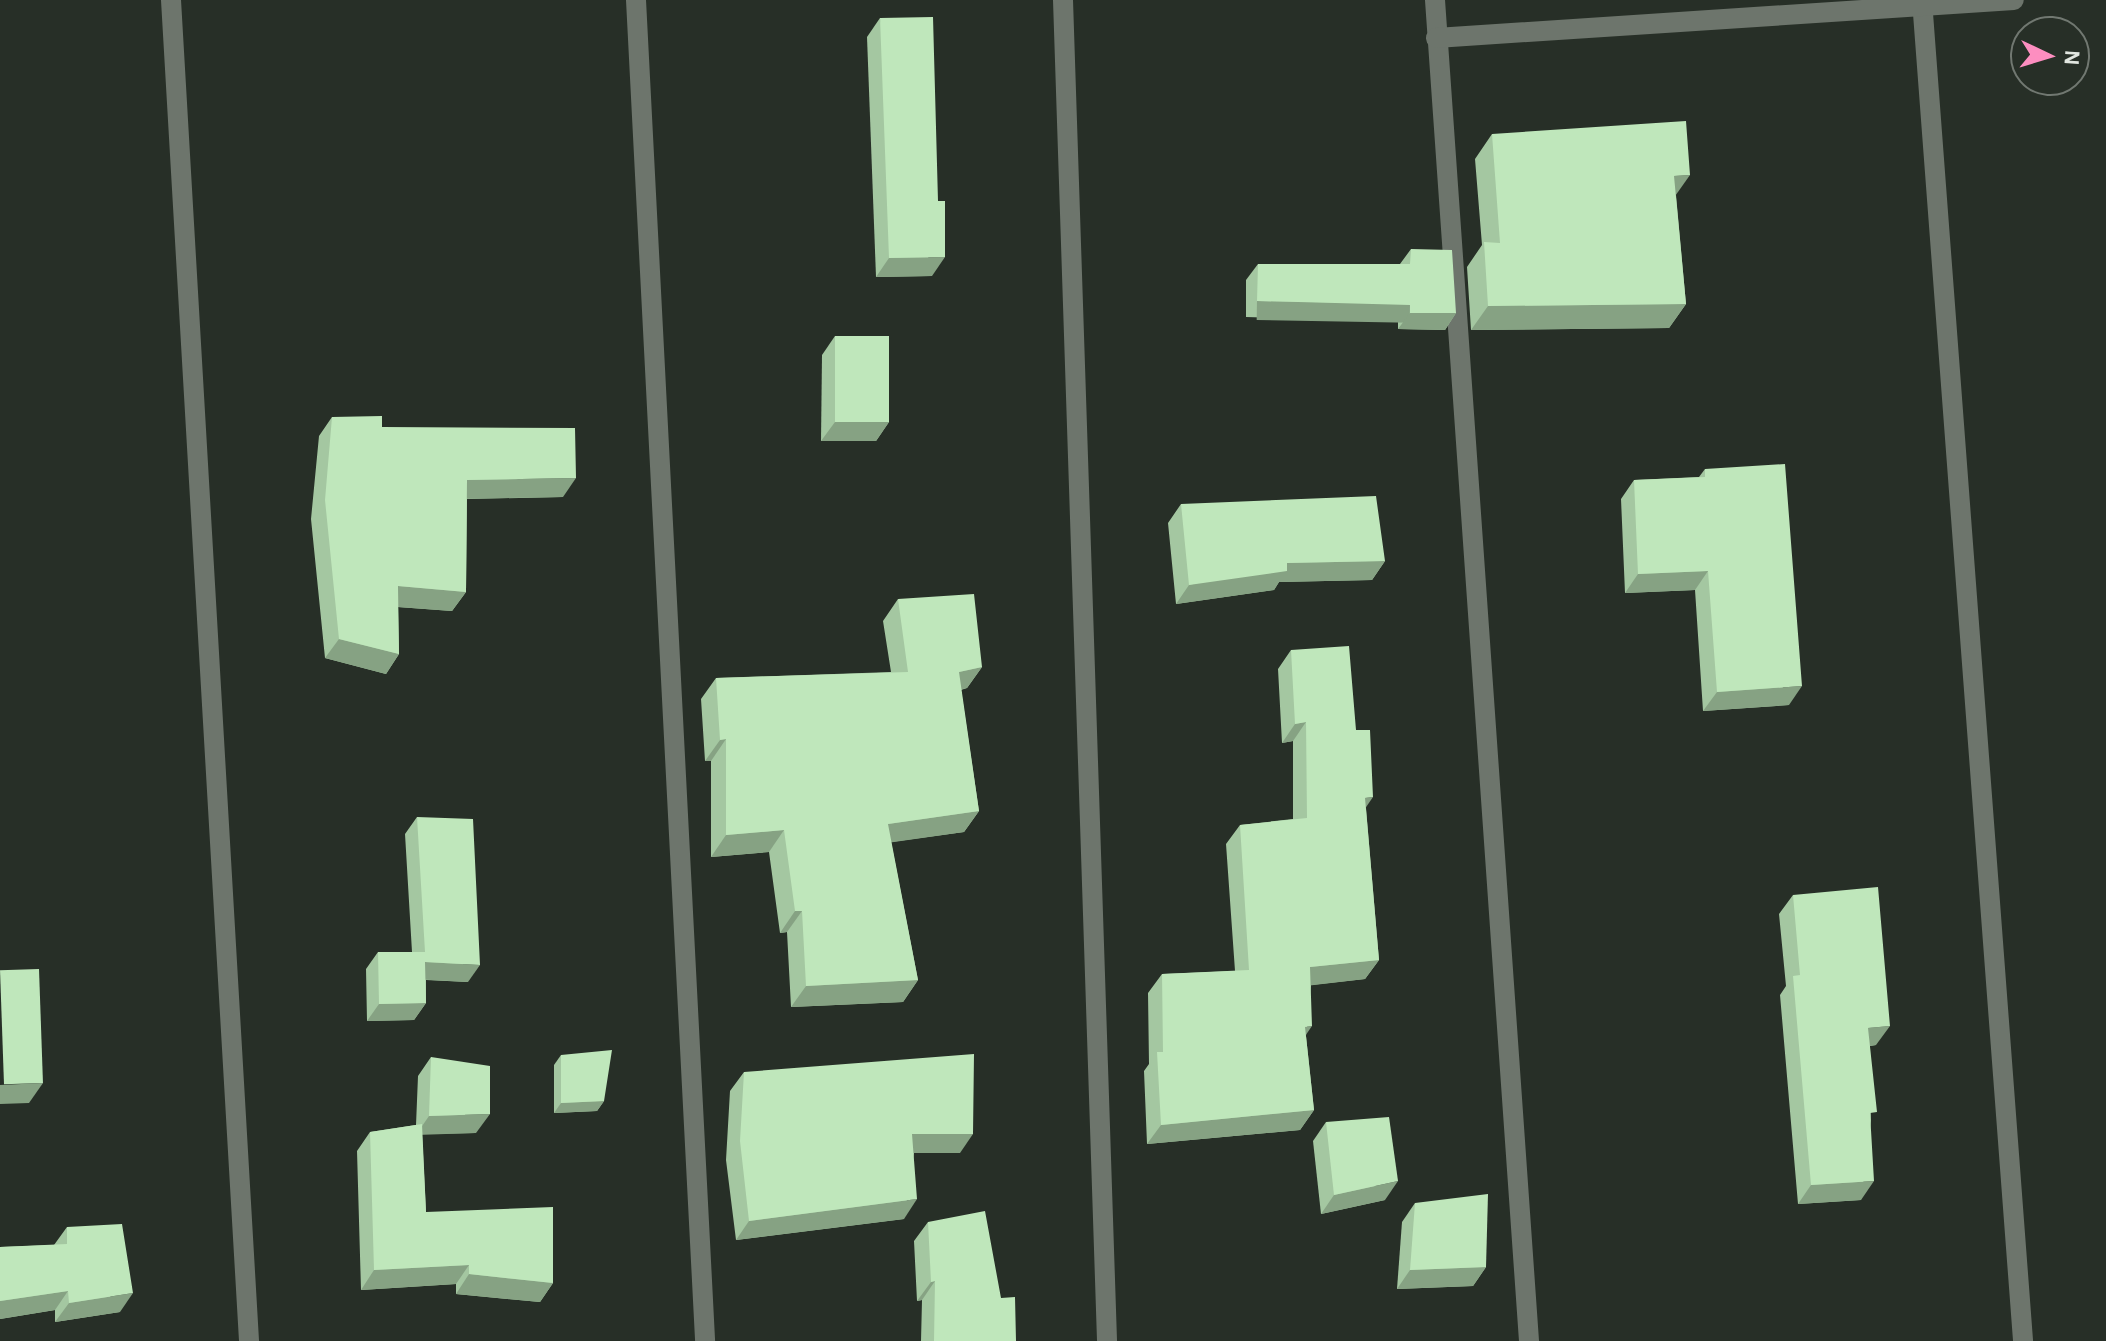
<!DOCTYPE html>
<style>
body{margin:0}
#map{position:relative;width:2106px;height:1341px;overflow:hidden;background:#272f27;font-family:"Alegreya Sans",sans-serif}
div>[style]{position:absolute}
.minor>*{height:20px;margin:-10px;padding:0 10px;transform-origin:10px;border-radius:10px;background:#6d756c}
.wall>*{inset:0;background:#a4c7a1}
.shaded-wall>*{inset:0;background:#86a283;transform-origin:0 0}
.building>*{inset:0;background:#bfe7bb;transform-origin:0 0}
span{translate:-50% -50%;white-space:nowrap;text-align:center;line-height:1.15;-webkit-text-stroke:8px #272f27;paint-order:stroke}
.north{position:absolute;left:2010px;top:16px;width:80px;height:80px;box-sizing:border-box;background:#272f27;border:2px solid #717871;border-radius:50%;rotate:94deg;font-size:22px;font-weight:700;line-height:32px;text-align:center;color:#e1e6e0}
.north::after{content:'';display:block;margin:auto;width:28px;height:36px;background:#fd8ec0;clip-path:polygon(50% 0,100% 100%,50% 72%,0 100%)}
</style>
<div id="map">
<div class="minor">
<div style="left:171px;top:0;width:1343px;rotate:86.67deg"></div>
<div style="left:636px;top:0;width:1343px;rotate:87.05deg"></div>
<div style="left:1063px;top:0;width:1342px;rotate:88.12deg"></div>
<div style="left:1435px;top:0;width:1344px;rotate:85.99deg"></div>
<div style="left:1922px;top:0;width:1345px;rotate:85.69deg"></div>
<div style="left:1436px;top:38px;width:579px;rotate:-3.76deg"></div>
</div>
<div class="wall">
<div style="clip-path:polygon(880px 18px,932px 276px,876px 277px,867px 37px)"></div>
<div style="clip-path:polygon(1492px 134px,1676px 195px,1686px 304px,1669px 328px,1471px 330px,1467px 267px,1482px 245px,1475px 159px)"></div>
<div style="clip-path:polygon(1411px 249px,1456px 313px,1445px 330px,1398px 329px,1398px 321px,1246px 317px,1246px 280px,1258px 264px,1400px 264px)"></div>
<div style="clip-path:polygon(835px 336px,889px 422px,876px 441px,821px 441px,822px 355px)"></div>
<div style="clip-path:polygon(332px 417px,382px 427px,563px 497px,467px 499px,466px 592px,452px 611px,398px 607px,399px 654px,386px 674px,325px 658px,311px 519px,319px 436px)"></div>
<div style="clip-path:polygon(1705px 469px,1789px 705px,1703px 711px,1695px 590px,1625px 593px,1621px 499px,1634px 480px,1699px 477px)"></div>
<div style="clip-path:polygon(1181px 504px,1385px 561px,1372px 580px,1279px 582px,1274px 590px,1176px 604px,1168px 523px)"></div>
<div style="clip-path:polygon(898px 599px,982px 667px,967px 688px,961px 690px,979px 811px,964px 832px,891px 842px,918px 980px,903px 1002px,791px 1007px,787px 932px,780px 933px,769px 852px,711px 857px,711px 761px,705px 761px,701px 699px,716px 678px,891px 672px,883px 621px)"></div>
<div style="clip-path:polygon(1291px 650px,1356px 730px,1366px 808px,1379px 960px,1365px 979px,1311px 985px,1306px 1036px,1314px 1110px,1300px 1130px,1147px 1144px,1144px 1071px,1149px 1064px,1148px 993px,1162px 974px,1235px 971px,1226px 844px,1240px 825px,1293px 819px,1293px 741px,1282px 743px,1278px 669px)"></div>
<div style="clip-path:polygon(417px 817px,468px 982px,426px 980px,426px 1003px,414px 1020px,367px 1021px,366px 969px,378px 952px,412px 952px,405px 834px)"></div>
<div style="clip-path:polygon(1793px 895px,1876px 1045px,1870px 1046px,1871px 1121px,1861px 1200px,1798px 1204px,1780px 995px,1786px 986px,1779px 914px)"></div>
<div style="clip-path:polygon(561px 1055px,604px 1101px,597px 1111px,554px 1113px,554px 1065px)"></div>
<div style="clip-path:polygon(431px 1057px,476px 1133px,422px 1134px,426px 1212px,553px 1283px,540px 1302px,456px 1294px,456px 1284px,361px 1290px,357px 1151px,370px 1132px,416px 1125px,418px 1076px)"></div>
<div style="clip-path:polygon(744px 1072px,960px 1153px,914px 1153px,904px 1219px,736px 1240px,726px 1160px,730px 1091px)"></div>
<div style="clip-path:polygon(1326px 1122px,1385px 1200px,1321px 1214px,1313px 1141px)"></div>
<div style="clip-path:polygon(1415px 1203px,1486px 1267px,1473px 1286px,1397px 1289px,1402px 1222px)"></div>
<div style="clip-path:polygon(928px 1222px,1001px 1298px,1016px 1341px,921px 1341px,922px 1300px,917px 1301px,914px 1241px)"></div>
<div style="clip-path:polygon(67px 1227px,120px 1312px,55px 1322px,55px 1310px,0 1319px,0 1247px,54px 1245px)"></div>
</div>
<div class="shaded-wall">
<div style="clip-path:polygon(1690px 175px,1673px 199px,1674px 176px)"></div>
<div style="clip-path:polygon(945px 257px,932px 276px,876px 277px,889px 258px)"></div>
<div style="left:1257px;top:301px;width:153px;height:19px;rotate:1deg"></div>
<div style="clip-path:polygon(1686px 304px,1669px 328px,1471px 330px,1488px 306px)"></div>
<div style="clip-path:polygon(1410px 313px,1456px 313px,1445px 330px,1398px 329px)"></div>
<div style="clip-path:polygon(835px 422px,889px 422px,876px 441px,821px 441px)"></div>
<div style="clip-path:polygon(576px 478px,563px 497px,454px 499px,467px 480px)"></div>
<div style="clip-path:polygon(1385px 561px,1372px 580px,1279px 582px,1274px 590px,1176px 604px,1189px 585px,1287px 563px)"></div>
<div style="clip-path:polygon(1708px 571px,1695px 590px,1625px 593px,1638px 574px)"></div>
<div style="clip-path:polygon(398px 586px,466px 592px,452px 611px,384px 606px)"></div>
<div style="clip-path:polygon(339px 639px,399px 654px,386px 674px,325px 658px)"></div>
<div style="clip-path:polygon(982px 667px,967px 688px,944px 693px,959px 672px)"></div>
<div style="clip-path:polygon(1802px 686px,1789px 705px,1703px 711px,1717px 692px)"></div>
<div style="clip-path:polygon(1306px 722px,1293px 741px,1282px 743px,1295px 724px)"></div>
<div style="clip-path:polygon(726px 739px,711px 761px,705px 761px,720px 740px)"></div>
<div style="clip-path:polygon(1373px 797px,1360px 816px,1365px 798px)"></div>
<div style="clip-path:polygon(979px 811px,964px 832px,873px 845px,888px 824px)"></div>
<div style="clip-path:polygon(784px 830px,769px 852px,711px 857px,726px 835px)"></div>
<div style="clip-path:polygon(795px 911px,802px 911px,787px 932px,780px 933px)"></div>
<div style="clip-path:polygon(1379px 960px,1365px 979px,1297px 987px,1310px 967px)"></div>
<div style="clip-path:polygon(425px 962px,480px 965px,468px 982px,413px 979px)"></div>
<div style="clip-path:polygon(918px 980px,903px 1002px,791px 1007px,806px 986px)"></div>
<div style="clip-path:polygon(426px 1003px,414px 1020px,367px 1021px,379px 1004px)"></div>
<div style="clip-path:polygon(1312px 1026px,1299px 1045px,1305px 1027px)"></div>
<div style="clip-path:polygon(1890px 1026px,1876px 1045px,1855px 1048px,1868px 1028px)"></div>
<div style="clip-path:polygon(43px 1083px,29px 1103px,0 1104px,0 1085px)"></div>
<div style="clip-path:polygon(604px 1101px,597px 1111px,554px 1113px,561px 1103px)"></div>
<div style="clip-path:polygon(1314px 1110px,1300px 1130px,1147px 1144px,1161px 1125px)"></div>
<div style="clip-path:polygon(490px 1114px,476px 1133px,416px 1135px,429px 1116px)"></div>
<div style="clip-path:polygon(912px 1134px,973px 1134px,960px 1153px,899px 1153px)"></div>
<div style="clip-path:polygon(1398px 1181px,1385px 1200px,1321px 1214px,1334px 1195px)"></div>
<div style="clip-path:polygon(1874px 1181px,1861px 1200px,1798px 1204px,1811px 1185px)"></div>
<div style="clip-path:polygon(917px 1199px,904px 1219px,736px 1240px,749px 1221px)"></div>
<div style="clip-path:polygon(469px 1265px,456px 1284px,361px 1290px,374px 1270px)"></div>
<div style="clip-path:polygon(1486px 1267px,1473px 1286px,1397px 1289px,1410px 1270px)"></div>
<div style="clip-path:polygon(469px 1274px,553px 1283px,540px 1302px,456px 1294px)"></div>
<div style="clip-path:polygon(935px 1281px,922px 1300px,917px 1301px,931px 1282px)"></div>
<div style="clip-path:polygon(68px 1291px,55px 1310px,0 1319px,0 1301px)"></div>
<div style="clip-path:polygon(133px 1293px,120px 1312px,55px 1322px,69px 1303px)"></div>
</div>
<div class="building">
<div style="clip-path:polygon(933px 17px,938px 201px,945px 201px,945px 257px,889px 258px,880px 18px)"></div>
<div style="clip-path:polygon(1686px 121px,1690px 175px,1674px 176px,1686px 304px,1488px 306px,1484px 242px,1500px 243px,1492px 134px)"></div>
<div style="clip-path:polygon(1411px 249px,1452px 250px,1456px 313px,1410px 313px,1410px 305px,1257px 301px,1258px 264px,1410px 264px)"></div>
<div style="left:835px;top:336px;width:54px;height:86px"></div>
<div style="clip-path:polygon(382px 416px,382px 427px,575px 428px,576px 478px,467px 480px,466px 592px,398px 586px,399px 654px,339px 639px,325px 500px,332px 417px)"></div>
<div style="clip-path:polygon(1785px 464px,1802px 686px,1717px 692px,1708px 571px,1638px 574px,1634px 480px,1705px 477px,1705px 469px)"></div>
<div style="clip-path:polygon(1376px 496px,1385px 561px,1287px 563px,1287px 571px,1189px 585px,1181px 504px)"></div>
<div style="clip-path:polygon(974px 594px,982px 667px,959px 672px,979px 811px,888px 824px,918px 980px,806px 986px,802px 911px,795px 911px,784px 830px,726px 835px,726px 739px,720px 740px,716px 678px,908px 672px,898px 599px)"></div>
<div style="clip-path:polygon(1349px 646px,1356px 730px,1370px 730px,1373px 797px,1365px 798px,1379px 960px,1310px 967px,1312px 1026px,1305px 1027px,1314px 1110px,1161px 1125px,1157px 1052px,1163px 1052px,1162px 974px,1249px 970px,1240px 825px,1307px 818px,1306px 722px,1295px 724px,1291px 650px)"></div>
<div style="clip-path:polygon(417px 817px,473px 819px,480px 965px,425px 962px,426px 1003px,379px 1004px,378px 952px,425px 952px)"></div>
<div style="clip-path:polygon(1878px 887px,1890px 1026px,1868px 1028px,1877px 1112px,1870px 1113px,1874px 1181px,1811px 1185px,1793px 976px,1800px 975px,1793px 895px)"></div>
<div style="left:39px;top:969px;width:114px;height:39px;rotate:88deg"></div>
<div style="clip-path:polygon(612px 1050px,604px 1101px,561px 1103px,561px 1055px)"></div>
<div style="clip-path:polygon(974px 1054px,973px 1134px,912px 1134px,917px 1199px,749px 1221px,740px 1141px,744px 1072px)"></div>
<div style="clip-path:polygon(431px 1057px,490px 1066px,490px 1114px,429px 1116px)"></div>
<div style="clip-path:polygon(1389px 1117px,1398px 1181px,1334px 1195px,1326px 1122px)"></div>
<div style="clip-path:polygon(422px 1124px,426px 1212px,553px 1207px,553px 1283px,469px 1274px,469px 1265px,374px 1270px,370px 1132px)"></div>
<div style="clip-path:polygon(1488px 1194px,1486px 1267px,1410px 1270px,1415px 1203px)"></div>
<div style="clip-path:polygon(985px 1211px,1001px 1298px,1015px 1297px,1016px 1341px,934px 1341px,935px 1281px,931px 1282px,928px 1222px)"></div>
<div style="clip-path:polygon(122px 1224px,133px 1293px,69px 1303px,68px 1291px,0 1301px,0 1247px,67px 1244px,67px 1227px)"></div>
</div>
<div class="north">N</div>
</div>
